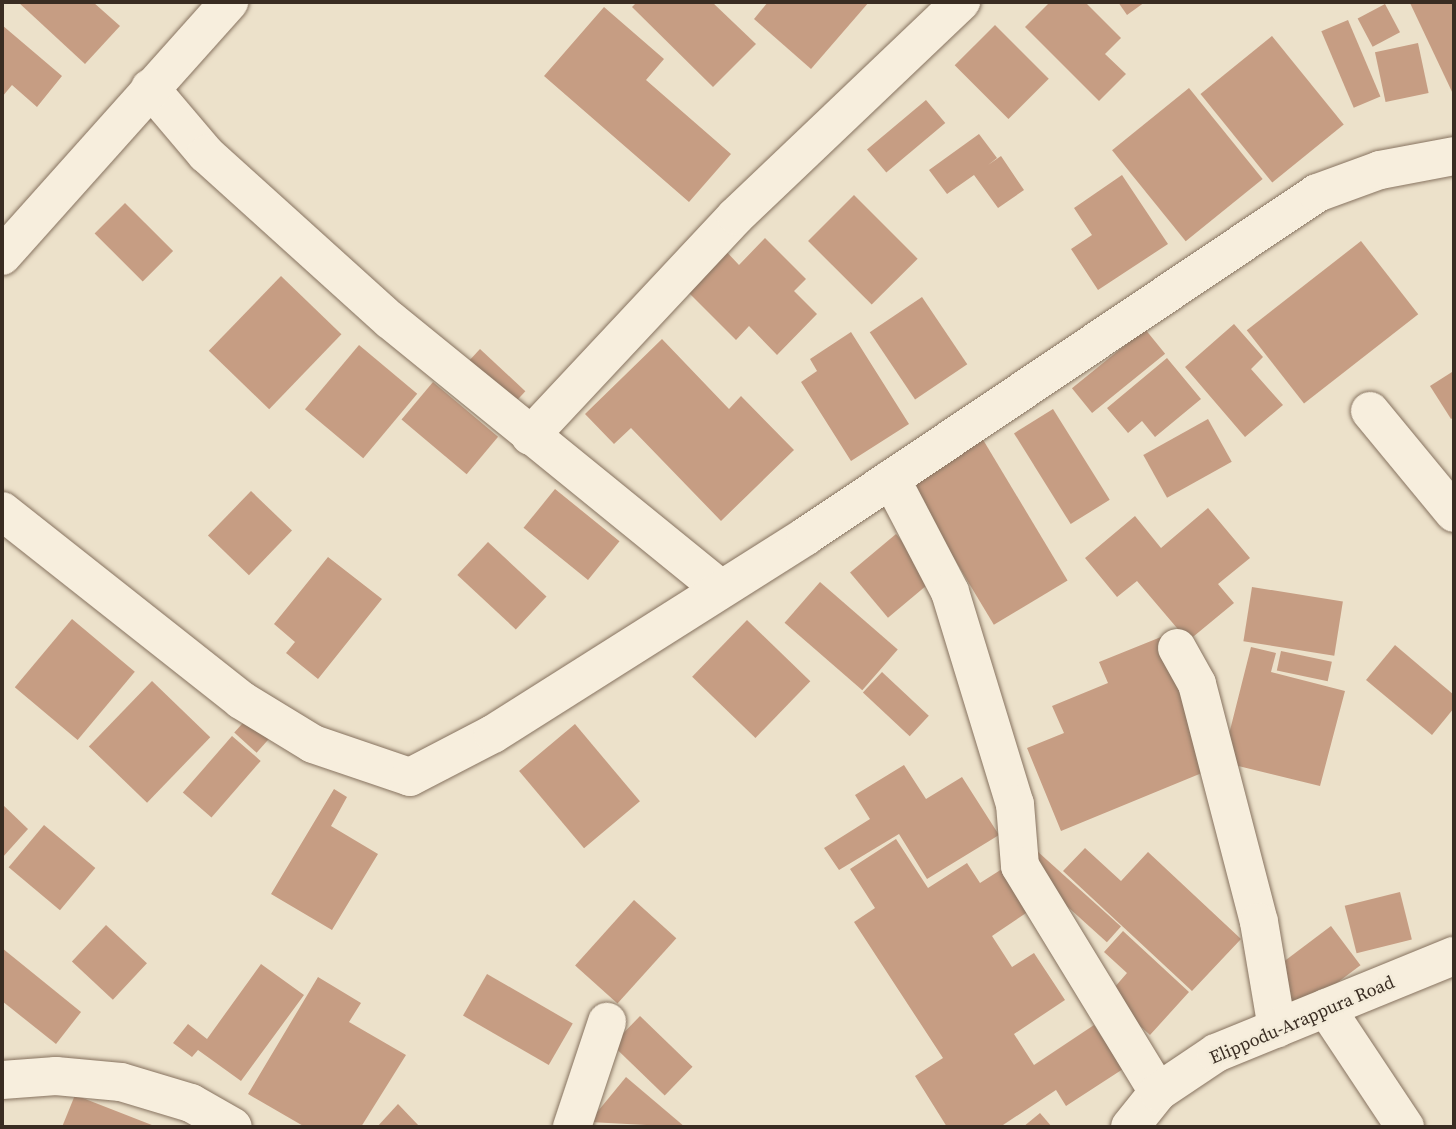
<!DOCTYPE html>
<style>
body{margin:0}
#map{position:relative;width:1456px;height:1129px;overflow:hidden;background:#ece1ca;font-family:"Source Serif 4",serif}
div>[style]{position:absolute}
.building>*{inset:0;background:#c69d83;transform-origin:0 0}
.roads{filter:drop-shadow(0 0 2px #877360) drop-shadow(0 0 2px #877360)}
.minor>*{height:38px;margin:-19px;padding:0 19px;transform-origin:19px;border-radius:19px;background:#f7eedd}
span{translate:-50% -50%;white-space:nowrap;text-align:center;line-height:1.15;-webkit-text-stroke:5px #f3ebd9;paint-order:stroke}
.street-label{font-size:18px;color:#392c22}
.frame{position:absolute;inset:0;border:4px solid #392c22;pointer-events:none}
</style>
<div id="map">
<div class="building">
<div style="clip-path:polygon(18px 2px,93px 2px,120px 26px,85px 64px)"></div>
<div style="clip-path:polygon(637px 2px,712px 2px,756px 44px,713px 87px,632px 7px)"></div>
<div style="clip-path:polygon(768px 2px,869px 2px,811px 69px,754px 19px)"></div>
<div style="clip-path:polygon(1050px 2px,1085px 2px,1121px 38px,1105px 54px,1126px 74px,1099px 101px,1025px 27px)"></div>
<div style="clip-path:polygon(1118px 2px,1145px 2px,1127px 15px)"></div>
<div style="clip-path:polygon(1413px 2px,1454px 2px,1454px 96px,1410px 3px)"></div>
<div style="left:1385px;top:4px;width:32px;height:31px;rotate:62deg"></div>
<div style="clip-path:polygon(604px 7px,664px 59px,646px 80px,731px 154px,689px 202px,544px 76px)"></div>
<div style="left:1348px;top:20px;width:83px;height:29px;rotate:67deg"></div>
<div style="clip-path:polygon(2px 25px,62px 76px,37px 107px,12px 85px,2px 97px)"></div>
<div style="left:995px;top:25px;width:76px;height:57px;rotate:45deg"></div>
<div style="left:1272px;top:36px;width:114px;height:92px;rotate:51deg"></div>
<div style="left:1418px;top:43px;width:51px;height:44px;rotate:78deg"></div>
<div style="left:1189px;top:88px;width:117px;height:99px;rotate:51deg"></div>
<div style="left:926px;top:100px;width:30px;height:77px;rotate:50deg"></div>
<div style="clip-path:polygon(979px 134px,997px 158px,988px 165px,1001px 156px,1024px 190px,998px 208px,974px 175px,947px 194px,929px 170px)"></div>
<div style="clip-path:polygon(1122px 175px,1168px 244px,1098px 290px,1071px 249px,1092px 235px,1074px 208px)"></div>
<div style="left:854px;top:195px;width:90px;height:65px;rotate:45deg"></div>
<div style="left:125px;top:203px;width:68px;height:43px;rotate:45deg"></div>
<div style="clip-path:polygon(765px 238px,806px 279px,794px 291px,817px 314px,777px 355px,749px 326px,736px 340px,684px 288px,723px 248px,739px 265px)"></div>
<div style="left:1361px;top:241px;width:93px;height:145px;rotate:52deg"></div>
<div style="left:281px;top:276px;width:84px;height:104px;rotate:44deg"></div>
<div style="left:922px;top:297px;width:81px;height:63px;rotate:56deg"></div>
<div style="clip-path:polygon(1234px 324px,1263px 357px,1251px 369px,1283px 405px,1245px 437px,1185px 367px)"></div>
<div style="left:1145px;top:329px;width:32px;height:94px;rotate:51deg"></div>
<div style="clip-path:polygon(851px 332px,909px 424px,851px 461px,801px 382px,817px 371px,810px 359px)"></div>
<div style="clip-path:polygon(662px 339px,729px 409px,741px 396px,794px 450px,721px 521px,631px 428px,614px 444px,585px 414px)"></div>
<div style="left:359px;top:345px;width:76px;height:84px;rotate:40deg"></div>
<div style="left:480px;top:349px;width:62px;height:29px;rotate:43deg"></div>
<div style="clip-path:polygon(1167px 358px,1201px 399px,1155px 437px,1142px 421px,1128px 433px,1107px 408px)"></div>
<div style="clip-path:polygon(1452px 372px,1454px 417px,1451px 419px,1430px 386px)"></div>
<div style="left:433px;top:382px;width:85px;height:49px;rotate:40deg"></div>
<div style="left:1053px;top:409px;width:107px;height:46px;rotate:58deg"></div>
<div style="left:1208px;top:419px;width:49px;height:74px;rotate:61deg"></div>
<div style="left:979px;top:433px;width:172px;height:86px;rotate:59deg"></div>
<div style="left:555px;top:489px;width:83px;height:50px;rotate:39deg"></div>
<div style="left:251px;top:491px;width:57px;height:62px;rotate:44deg"></div>
<div style="clip-path:polygon(1208px 508px,1250px 558px,1218px 584px,1234px 603px,1188px 641px,1137px 581px,1117px 597px,1085px 558px,1135px 516px,1161px 548px)"></div>
<div style="left:896px;top:534px;width:59px;height:60px;rotate:50deg"></div>
<div style="left:488px;top:542px;width:80px;height:45px;rotate:43deg"></div>
<div style="clip-path:polygon(328px 557px,382px 599px,318px 679px,286px 653px,295px 642px,274px 624px)"></div>
<div style="left:820px;top:582px;width:103px;height:54px;rotate:41deg"></div>
<div style="left:1252px;top:587px;width:92px;height:55px;rotate:9deg"></div>
<div style="left:72px;top:619px;width:82px;height:89px;rotate:40deg"></div>
<div style="left:747px;top:620px;width:88px;height:79px;rotate:44deg"></div>
<div style="clip-path:polygon(1161px 637px,1214px 768px,1061px 831px,1027px 748px,1064px 733px,1052px 706px,1108px 683px,1099px 662px)"></div>
<div style="clip-path:polygon(1395px 645px,1454px 695px,1454px 708px,1432px 735px,1366px 680px)"></div>
<div style="clip-path:polygon(1251px 647px,1276px 653px,1271px 672px,1345px 691px,1320px 786px,1222px 762px)"></div>
<div style="left:1281px;top:651px;width:52px;height:20px;rotate:12deg"></div>
<div style="left:882px;top:672px;width:64px;height:28px;rotate:43deg"></div>
<div style="left:152px;top:681px;width:81px;height:91px;rotate:44deg"></div>
<div style="left:251px;top:714px;width:30px;height:25px;rotate:42deg"></div>
<div style="left:575px;top:724px;width:101px;height:73px;rotate:50deg"></div>
<div style="left:232px;top:736px;width:38px;height:75px;rotate:41deg"></div>
<div style="clip-path:polygon(904px 765px,926px 799px,962px 777px,999px 835px,927px 879px,899px 834px,839px 870px,824px 848px,870px 819px,855px 795px)"></div>
<div style="clip-path:polygon(334px 789px,347px 797px,331px 826px,378px 854px,332px 930px,271px 894px)"></div>
<div style="clip-path:polygon(2px 804px,28px 829px,2px 858px)"></div>
<div style="left:44px;top:825px;width:67px;height:55px;rotate:40deg"></div>
<div style="clip-path:polygon(896px 839px,928px 888px,967px 863px,980px 883px,1002px 869px,1029px 911px,992px 936px,1012px 967px,1034px 953px,1065px 1000px,1014px 1034px,1034px 1065px,1094px 1025px,1123px 1069px,1066px 1106px,1056px 1090px,1000px 1127px,947px 1127px,915px 1076px,943px 1058px,854px 922px,875px 908px,850px 869px)"></div>
<div style="clip-path:polygon(1085px 848px,1121px 881px,1148px 852px,1241px 939px,1192px 991px,1063px 871px)"></div>
<div style="left:1037px;top:851px;width:113px;height:21px;rotate:42deg"></div>
<div style="left:1400px;top:892px;width:49px;height:57px;rotate:76deg"></div>
<div style="left:634px;top:900px;width:57px;height:88px;rotate:42deg"></div>
<div style="left:106px;top:925px;width:56px;height:50px;rotate:43deg"></div>
<div style="left:1331px;top:926px;width:49px;height:76px;rotate:53deg"></div>
<div style="clip-path:polygon(1123px 931px,1189px 992px,1150px 1035px,1107px 996px,1127px 973px,1104px 952px)"></div>
<div style="clip-path:polygon(2px 948px,81px 1012px,56px 1044px,2px 1001px)"></div>
<div style="clip-path:polygon(261px 964px,304px 995px,241px 1081px,198px 1050px,192px 1057px,173px 1043px,188px 1024px,207px 1039px)"></div>
<div style="left:487px;top:974px;width:99px;height:48px;rotate:30deg"></div>
<div style="clip-path:polygon(318px 977px,361px 1003px,349px 1022px,406px 1055px,361px 1127px,305px 1127px,248px 1094px)"></div>
<div style="left:640px;top:1016px;width:73px;height:40px;rotate:44deg"></div>
<div style="clip-path:polygon(626px 1077px,685px 1127px,589px 1122px)"></div>
<div style="clip-path:polygon(75px 1095px,157px 1127px,62px 1127px)"></div>
<div style="clip-path:polygon(398px 1104px,420px 1127px,377px 1127px)"></div>
<div style="clip-path:polygon(1040px 1113px,1052px 1127px,1023px 1127px)"></div>
</div>
<div class="roads">
<div class="minor">
<div style="left:150px;top:88px;width:87px;rotate:49.7deg"></div>
<div style="left:206px;top:154px;width:248px;rotate:42.1deg"></div>
<div style="left:390px;top:320px;width:424px;rotate:39.1deg"></div>
<div style="left:2px;top:256px;width:341px;rotate:-48.2deg"></div>
<div style="left:1370px;top:411px;width:132px;rotate:50.5deg"></div>
<div style="left:530px;top:436px;width:301px;rotate:-46.9deg"></div>
<div style="left:736px;top:216px;width:311px;rotate:-43.6deg"></div>
<div style="left:891px;top:479px;width:127px;rotate:62.4deg"></div>
<div style="left:950px;top:592px;width:222px;rotate:73deg"></div>
<div style="left:1015px;top:804px;width:62px;rotate:85.4deg"></div>
<div style="left:1020px;top:866px;width:265px;rotate:58.6deg"></div>
<div style="left:2px;top:511px;width:305px;rotate:38.3deg"></div>
<div style="left:241px;top:700px;width:84px;rotate:31.4deg"></div>
<div style="left:313px;top:744px;width:102px;rotate:18.8deg"></div>
<div style="left:410px;top:777px;width:93px;rotate:-27.4deg"></div>
<div style="left:493px;top:734px;width:370px;rotate:-32.3deg"></div>
<div style="left:806px;top:536px;width:615px;rotate:-33.87deg"></div>
<div style="left:1317px;top:193px;width:67px;rotate:-20.1deg"></div>
<div style="left:1380px;top:170px;width:75px;rotate:-10.7deg"></div>
<div style="left:1177px;top:648px;width:41px;rotate:60.9deg"></div>
<div style="left:1197px;top:684px;width:246px;rotate:75.4deg"></div>
<div style="left:1259px;top:922px;width:108px;rotate:80.4deg"></div>
<div style="left:1326px;top:1008px;width:143px;rotate:56.4deg"></div>
<div style="left:2px;top:1080px;width:54px;rotate:-4.2deg"></div>
<div style="left:56px;top:1076px;width:65px;rotate:5.3deg"></div>
<div style="left:121px;top:1082px;width:73px;rotate:16.7deg"></div>
<div style="left:191px;top:1103px;width:48px;rotate:29.7deg"></div>
<div style="left:572px;top:1127px;width:111px;rotate:-71.6deg"></div>
<div style="left:1130px;top:1127px;width:45px;rotate:-51.3deg"></div>
<div style="left:1158px;top:1092px;width:70px;rotate:-33.9deg"></div>
<div style="left:1216px;top:1053px;width:257px;rotate:-22.2deg"></div>
</div>
</div>
<div class="street-label">
<span style="left:1302px;top:1020px;rotate:-23deg">Elippodu-Arappura Road</span>
</div>
<div class="frame"></div>
</div>
